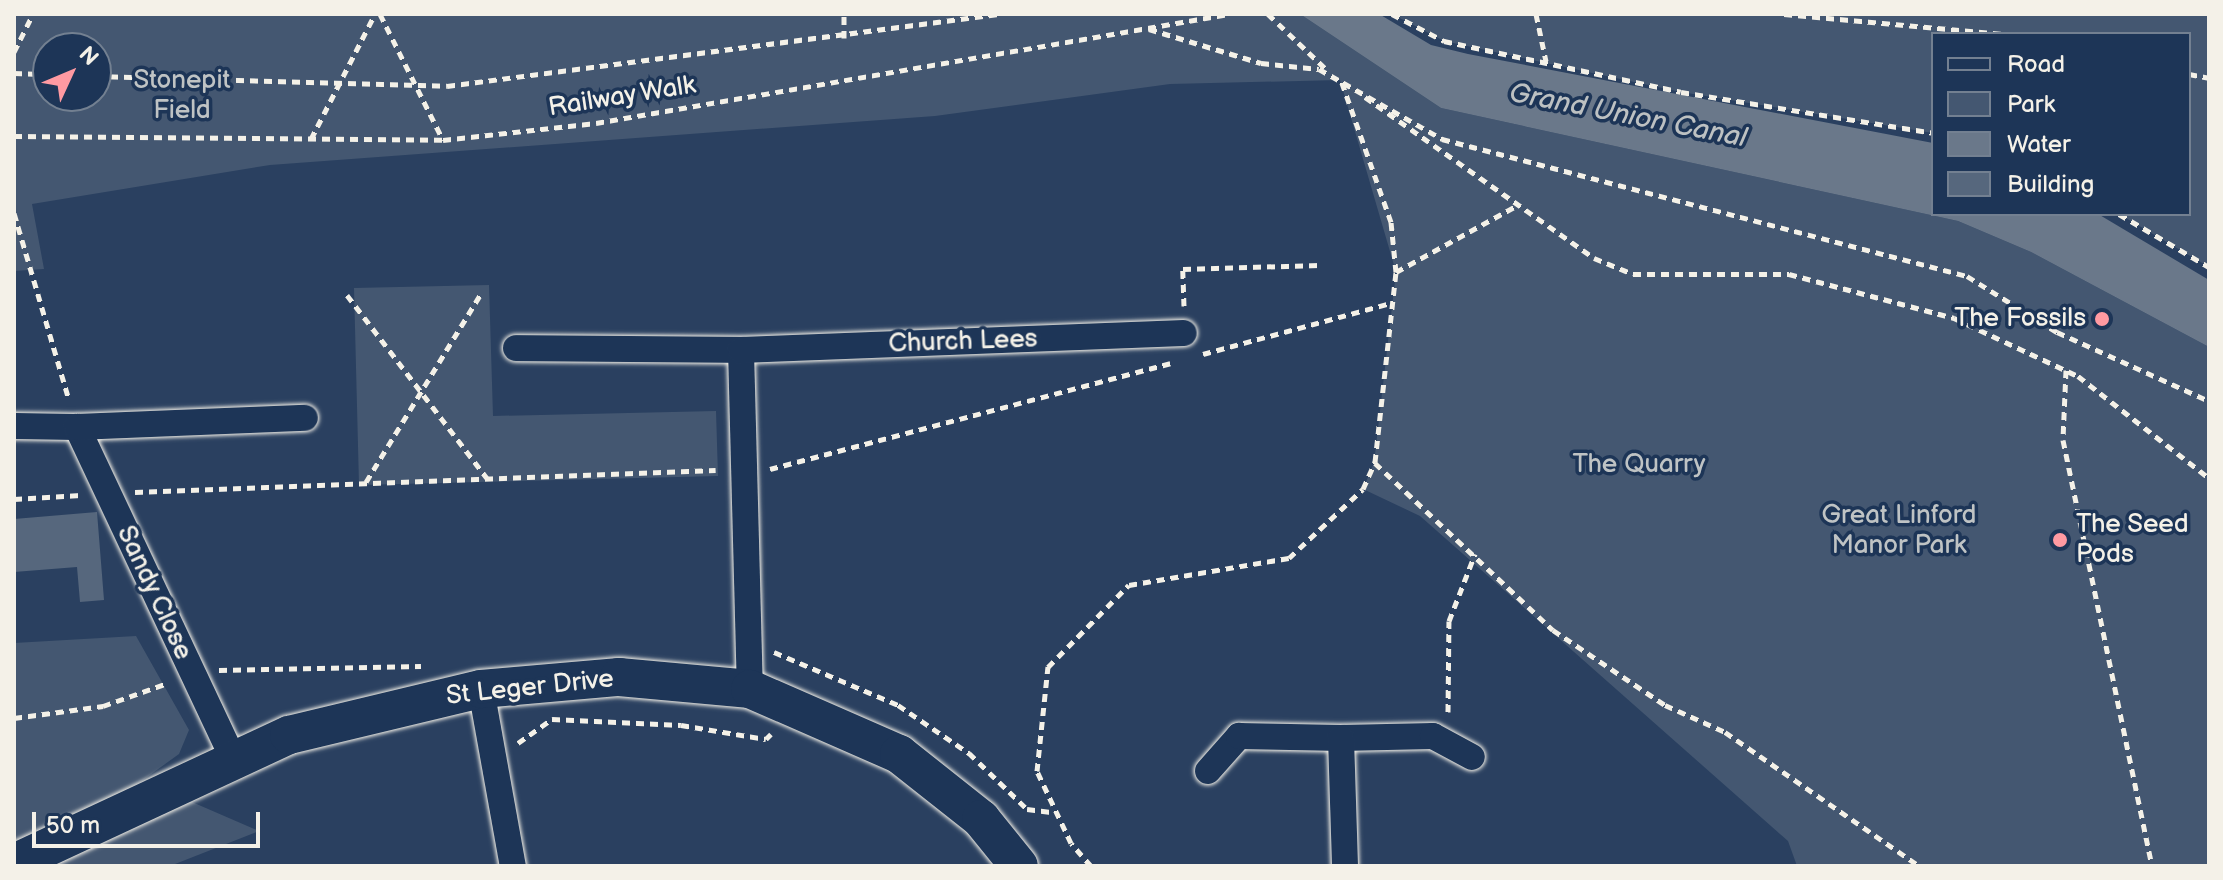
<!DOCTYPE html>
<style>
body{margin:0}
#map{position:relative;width:2223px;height:880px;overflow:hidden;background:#2a4060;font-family:"Balsamiq Sans",sans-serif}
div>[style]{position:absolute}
.green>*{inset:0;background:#445771}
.water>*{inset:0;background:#6a788a}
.building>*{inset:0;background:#56677d}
.path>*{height:5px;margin-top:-2.5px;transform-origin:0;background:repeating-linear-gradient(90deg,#f4f1e8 0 8px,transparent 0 14px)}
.roads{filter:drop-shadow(0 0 2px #f4f1e8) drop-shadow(0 0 2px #f4f1e8)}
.street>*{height:26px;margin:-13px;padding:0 13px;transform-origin:13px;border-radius:13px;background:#1d3557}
.secondary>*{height:38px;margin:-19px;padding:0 19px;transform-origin:19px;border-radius:19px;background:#1d3557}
.dots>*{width:22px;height:22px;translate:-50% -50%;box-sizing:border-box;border:4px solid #1d3557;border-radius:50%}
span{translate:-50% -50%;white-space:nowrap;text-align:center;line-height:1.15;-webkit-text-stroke:7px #1d3557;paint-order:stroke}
.park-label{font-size:26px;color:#bfc3c4}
.street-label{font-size:26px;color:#f4f1e8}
.poi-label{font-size:26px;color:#f4f1e8}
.right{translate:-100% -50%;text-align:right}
.left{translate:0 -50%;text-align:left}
.water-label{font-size:28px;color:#bdc1c2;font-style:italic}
.frame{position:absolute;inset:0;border:16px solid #f4f1e8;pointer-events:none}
.legend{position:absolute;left:1931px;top:32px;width:260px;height:184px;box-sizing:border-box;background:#1d3557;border:2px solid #738091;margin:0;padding:10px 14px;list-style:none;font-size:24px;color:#f4f1e8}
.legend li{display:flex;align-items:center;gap:16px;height:40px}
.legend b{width:40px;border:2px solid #738091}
.north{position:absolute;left:32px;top:32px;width:80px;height:80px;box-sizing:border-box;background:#1d3557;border:2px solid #738091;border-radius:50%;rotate:46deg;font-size:22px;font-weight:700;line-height:32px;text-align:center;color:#f4f1e8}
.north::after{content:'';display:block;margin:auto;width:28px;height:36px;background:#ff9aa2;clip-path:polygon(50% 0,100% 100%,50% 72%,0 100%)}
.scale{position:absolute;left:32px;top:812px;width:228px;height:36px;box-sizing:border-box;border:4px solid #f4f1e8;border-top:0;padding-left:10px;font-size:24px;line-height:28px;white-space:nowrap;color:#f4f1e8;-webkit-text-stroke:6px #1d3557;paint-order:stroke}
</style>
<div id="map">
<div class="green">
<div style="clip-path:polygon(evenodd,14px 14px,1300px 14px,1441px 108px,1958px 221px,2031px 252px,2209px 347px,2209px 866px,1797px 866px,1788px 841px,1420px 516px,1363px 489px,1374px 463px,1396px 272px,1340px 80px,1170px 84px,935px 116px,270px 165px,32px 204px,44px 269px,14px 271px,14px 14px,48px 48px,96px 48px,96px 96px,48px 96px,48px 48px)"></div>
<div style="clip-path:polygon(1392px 14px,2209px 14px,2209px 267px,2119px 214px,2189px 214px,2189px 34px,1933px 34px,1933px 133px,1681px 92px,1444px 41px)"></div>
<div style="clip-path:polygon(489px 285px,493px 416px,716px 411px,718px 476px,359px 485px,354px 288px)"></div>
<div style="clip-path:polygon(136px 636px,189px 730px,179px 754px,71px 832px,185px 799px,259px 831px,170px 866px,14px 866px,14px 643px)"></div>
</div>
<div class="water">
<div style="clip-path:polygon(1300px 14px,1379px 14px,1431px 45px,1468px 54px,1933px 143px,1933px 214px,2098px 214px,2209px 280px,2209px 347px,2031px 252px,1958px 221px,1441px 108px)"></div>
</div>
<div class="building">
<div style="clip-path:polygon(97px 512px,104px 600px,80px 602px,77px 567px,14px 572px,14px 519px)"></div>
</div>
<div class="path">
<div style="left:380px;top:14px;width:141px;rotate:63.4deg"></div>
<div style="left:1268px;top:14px;width:83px;rotate:43.5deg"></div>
<div style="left:1392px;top:14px;width:59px;rotate:27.4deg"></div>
<div style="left:1444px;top:41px;width:242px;rotate:12.1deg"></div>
<div style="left:1681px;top:92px;width:255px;rotate:9.2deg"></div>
<div style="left:1536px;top:14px;width:48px;rotate:78deg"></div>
<div style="left:1784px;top:14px;width:220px;rotate:5.2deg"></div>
<div style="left:1149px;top:29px;width:117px;rotate:16.9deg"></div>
<div style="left:1261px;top:63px;width:58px;rotate:5.9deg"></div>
<div style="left:1319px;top:69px;width:142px;rotate:29.6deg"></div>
<div style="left:1442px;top:139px;width:543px;rotate:14.63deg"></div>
<div style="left:1967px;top:276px;width:106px;rotate:31.9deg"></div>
<div style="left:2057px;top:332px;width:167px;rotate:24.4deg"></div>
<div style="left:844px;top:38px;width:24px;rotate:-90deg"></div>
<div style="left:14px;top:52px;width:42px;rotate:-63.4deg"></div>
<div style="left:14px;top:73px;width:34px;rotate:2deg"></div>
<div style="left:2189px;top:74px;width:20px;rotate:11deg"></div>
<div style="left:96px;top:76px;width:351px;rotate:1.6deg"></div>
<div style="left:447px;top:86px;width:556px;rotate:-7.44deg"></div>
<div style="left:1365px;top:97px;width:280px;rotate:35.1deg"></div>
<div style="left:1594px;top:258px;width:42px;rotate:22.3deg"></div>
<div style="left:1633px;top:274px;width:156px"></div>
<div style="left:1789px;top:274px;width:171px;rotate:14.9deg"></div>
<div style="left:1954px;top:318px;width:137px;rotate:25.1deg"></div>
<div style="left:2078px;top:376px;width:166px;rotate:37.9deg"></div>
<div style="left:14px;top:136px;width:429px;rotate:0.5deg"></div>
<div style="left:443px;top:140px;width:154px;rotate:-6.3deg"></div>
<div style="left:596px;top:123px;width:642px;rotate:-9.77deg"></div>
<div style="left:311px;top:139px;width:140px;rotate:-62.9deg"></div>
<div style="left:14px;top:213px;width:195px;rotate:73.6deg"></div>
<div style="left:2119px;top:214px;width:104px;rotate:30.5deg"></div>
<div style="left:1396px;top:272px;width:137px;rotate:-28.8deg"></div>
<div style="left:347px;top:295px;width:230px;rotate:52.6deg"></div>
<div style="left:1184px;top:306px;width:37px;rotate:-92deg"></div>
<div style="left:1183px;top:269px;width:137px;rotate:-1.7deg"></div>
<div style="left:1203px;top:354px;width:195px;rotate:-15.2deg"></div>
<div style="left:2066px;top:370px;width:70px;rotate:92.5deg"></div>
<div style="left:2063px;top:440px;width:435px;rotate:78.2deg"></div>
<div style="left:1375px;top:463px;width:244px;rotate:43.2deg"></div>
<div style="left:1553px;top:630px;width:135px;rotate:33.8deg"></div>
<div style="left:1665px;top:705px;width:66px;rotate:24.2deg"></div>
<div style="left:1725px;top:732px;width:236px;rotate:34.6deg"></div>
<div style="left:770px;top:469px;width:414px;rotate:-14.8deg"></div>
<div style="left:366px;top:482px;width:223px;rotate:-58.6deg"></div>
<div style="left:135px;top:492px;width:581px;rotate:-2.17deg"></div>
<div style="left:14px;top:499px;width:67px;rotate:-3.4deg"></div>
<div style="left:774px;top:652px;width:135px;rotate:23.1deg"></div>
<div style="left:898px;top:705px;width:86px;rotate:34.1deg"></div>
<div style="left:969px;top:753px;width:81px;rotate:44deg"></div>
<div style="left:1027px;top:809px;width:26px;rotate:7deg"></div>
<div style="left:219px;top:670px;width:202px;rotate:-1.1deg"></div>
<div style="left:1448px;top:712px;width:91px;rotate:-89.4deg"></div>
<div style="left:1449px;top:621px;width:72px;rotate:-68.8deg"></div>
<div style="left:14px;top:718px;width:90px;rotate:-7.7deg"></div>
<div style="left:103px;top:706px;width:69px;rotate:-19.5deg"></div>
<div style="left:518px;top:743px;width:42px;rotate:-35.2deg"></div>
<div style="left:552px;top:719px;width:129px;rotate:2.7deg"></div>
<div style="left:681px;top:725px;width:86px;rotate:9.4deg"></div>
<div style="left:766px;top:739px;width:7px;rotate:-45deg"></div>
<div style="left:1091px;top:866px;width:30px;rotate:-131deg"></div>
<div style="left:1071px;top:843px;width:80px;rotate:-115.3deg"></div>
<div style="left:1037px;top:771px;width:105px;rotate:-84deg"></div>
<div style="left:1048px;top:667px;width:115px;rotate:-45.4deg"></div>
<div style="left:1129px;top:585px;width:162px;rotate:-9.6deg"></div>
<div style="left:1289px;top:558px;width:101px;rotate:-43deg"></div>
<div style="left:1363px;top:489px;width:30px;rotate:-66deg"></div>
<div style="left:1375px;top:462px;width:191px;rotate:-83.7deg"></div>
<div style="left:1396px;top:272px;width:50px;rotate:-95.7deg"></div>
<div style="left:1391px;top:222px;width:151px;rotate:-109.4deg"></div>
</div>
<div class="roads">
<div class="street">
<div style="left:516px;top:348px;width:225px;rotate:0.5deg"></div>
<div style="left:741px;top:350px;width:339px;rotate:88.5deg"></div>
<div style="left:741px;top:350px;width:443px;rotate:-2.2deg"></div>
<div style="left:14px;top:426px;width:63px;rotate:0.9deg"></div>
<div style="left:77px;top:427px;width:367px;rotate:64.8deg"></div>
<div style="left:77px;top:427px;width:228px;rotate:-2.3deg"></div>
<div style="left:481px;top:689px;width:180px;rotate:79.8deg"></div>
<div style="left:1341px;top:738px;width:92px;rotate:-1.2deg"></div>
<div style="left:1433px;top:736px;width:44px;rotate:28.3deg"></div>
<div style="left:1208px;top:771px;width:47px;rotate:-48.5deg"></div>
<div style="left:1239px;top:736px;width:102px;rotate:1.1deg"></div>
<div style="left:1341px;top:738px;width:128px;rotate:88.2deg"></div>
</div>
<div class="secondary">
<div style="left:14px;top:863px;width:303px;rotate:-25deg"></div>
<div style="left:289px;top:735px;width:197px;rotate:-13.5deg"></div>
<div style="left:481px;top:689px;width:139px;rotate:-5deg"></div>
<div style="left:619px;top:677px;width:132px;rotate:5.2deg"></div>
<div style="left:750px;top:689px;width:163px;rotate:23.6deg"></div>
<div style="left:899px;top:754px;width:105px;rotate:38.4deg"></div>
<div style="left:981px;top:819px;width:60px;rotate:51deg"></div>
</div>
</div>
<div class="dots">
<div style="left:2102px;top:319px;background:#ff9aa2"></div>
<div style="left:2060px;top:540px;background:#ff9aa2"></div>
</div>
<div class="park-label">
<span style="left:182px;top:96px">Stonepit<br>Field</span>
<span style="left:1639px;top:465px">The Quarry</span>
<span style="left:1899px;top:531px">Great Linford<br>Manor Park</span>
</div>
<div class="street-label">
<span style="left:622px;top:97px;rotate:-9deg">Railway Walk</span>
<span style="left:963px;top:342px;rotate:-2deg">Church Lees</span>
<span style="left:154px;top:593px;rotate:65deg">Sandy Close</span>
<span style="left:530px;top:688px;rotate:-6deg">St Leger Drive</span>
</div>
<div class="poi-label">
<span class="right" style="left:2086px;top:319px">The Fossils</span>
<span class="left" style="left:2076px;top:540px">The Seed<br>Pods</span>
</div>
<div class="water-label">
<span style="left:1628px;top:116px;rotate:11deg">Grand Union Canal</span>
</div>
<div class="frame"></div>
<ul class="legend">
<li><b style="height:10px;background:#1d3557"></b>Road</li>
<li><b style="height:22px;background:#445771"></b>Park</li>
<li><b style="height:22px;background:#6a788a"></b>Water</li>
<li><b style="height:22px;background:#56677d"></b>Building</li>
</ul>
<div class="north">N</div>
<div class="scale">50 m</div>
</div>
